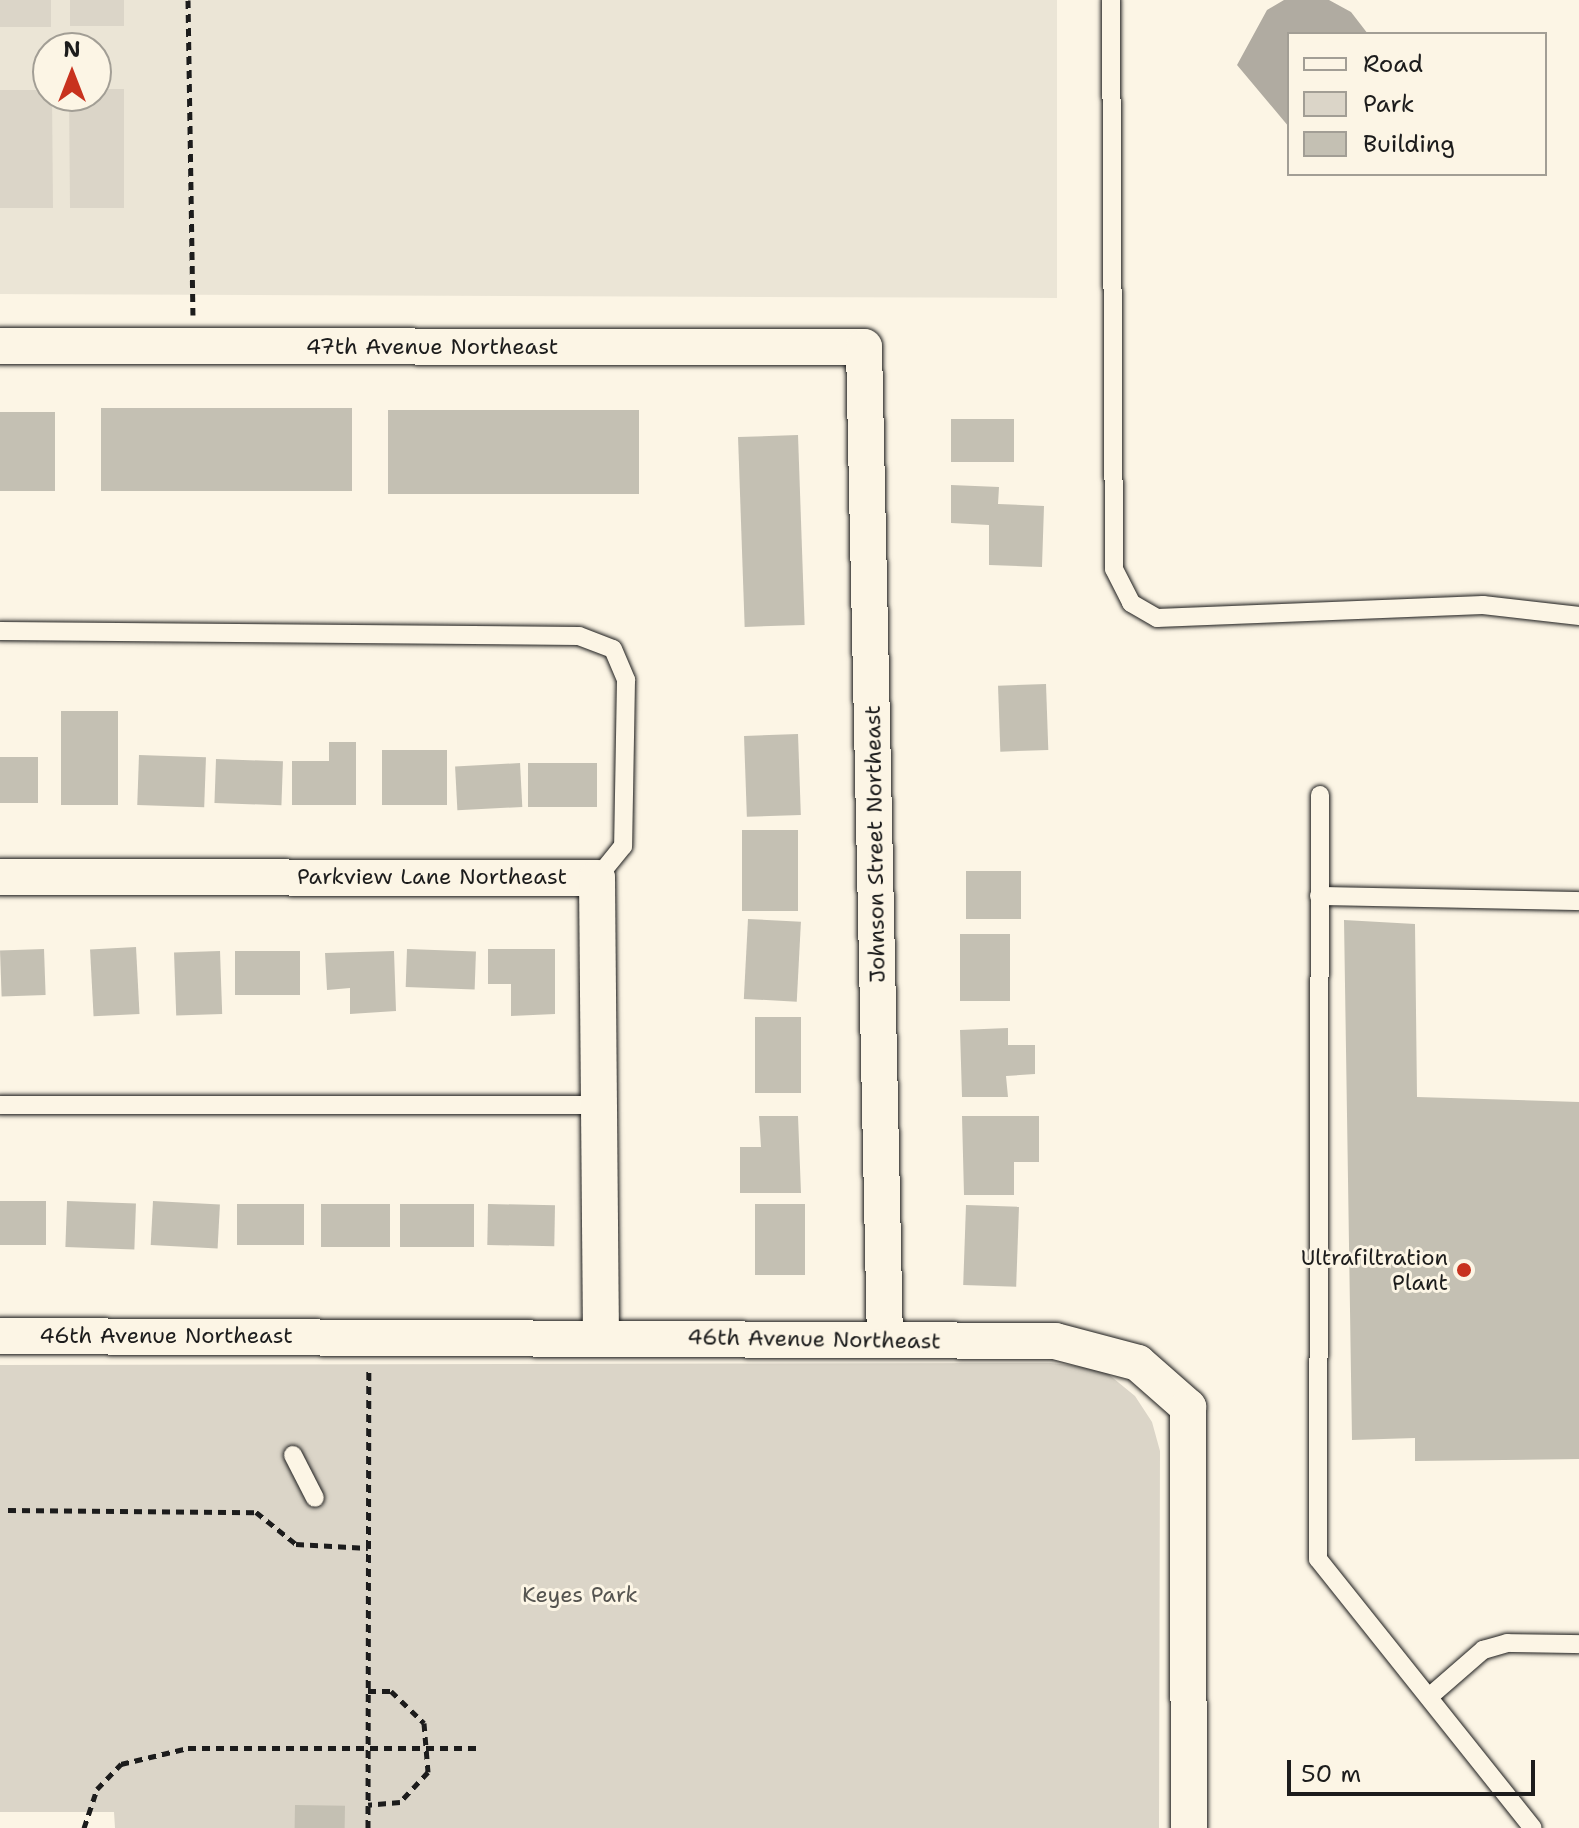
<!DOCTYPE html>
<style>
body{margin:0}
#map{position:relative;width:1579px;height:1828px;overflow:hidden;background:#fcf5e5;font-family:"Shantell Sans",sans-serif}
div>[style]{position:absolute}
.built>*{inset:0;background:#ebe5d6}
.green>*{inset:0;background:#dbd5c8;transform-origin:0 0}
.water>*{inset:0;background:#b0aba1}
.building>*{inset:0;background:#c4c0b3;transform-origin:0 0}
.path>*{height:5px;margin-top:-2.5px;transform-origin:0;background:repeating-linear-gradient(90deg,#1c1c1c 0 8px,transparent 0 14px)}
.roads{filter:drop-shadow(0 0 2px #1c1c1c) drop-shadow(0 0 2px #1c1c1c)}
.service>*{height:18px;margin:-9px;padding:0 9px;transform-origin:9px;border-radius:9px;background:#fcf5e5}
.minor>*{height:36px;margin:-18px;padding:0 18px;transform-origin:18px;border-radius:18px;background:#fcf5e5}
.dots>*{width:22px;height:22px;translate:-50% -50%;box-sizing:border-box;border:4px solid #fcf5e5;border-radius:50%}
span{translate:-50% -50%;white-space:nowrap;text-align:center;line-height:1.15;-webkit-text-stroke:6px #fcf5e5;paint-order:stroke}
.street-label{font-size:22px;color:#1c1c1c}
.poi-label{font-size:22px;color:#1c1c1c}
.right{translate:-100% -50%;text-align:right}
.park-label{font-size:22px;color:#555450}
.legend{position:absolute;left:1287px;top:32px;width:260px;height:144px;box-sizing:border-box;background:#fcf5e5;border:2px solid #a29e95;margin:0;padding:10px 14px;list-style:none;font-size:24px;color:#1c1c1c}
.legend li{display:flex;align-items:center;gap:16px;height:40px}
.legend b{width:40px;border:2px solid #a29e95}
.north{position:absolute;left:32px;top:32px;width:80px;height:80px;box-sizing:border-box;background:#fcf5e5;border:2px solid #a29e95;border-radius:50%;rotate:0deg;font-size:22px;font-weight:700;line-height:32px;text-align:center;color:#1c1c1c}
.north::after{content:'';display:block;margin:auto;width:28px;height:36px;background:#c8321e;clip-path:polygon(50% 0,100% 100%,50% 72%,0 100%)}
.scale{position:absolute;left:1287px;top:1760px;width:248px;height:36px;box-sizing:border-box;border:4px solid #1c1c1c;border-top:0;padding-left:10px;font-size:24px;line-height:28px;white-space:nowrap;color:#1c1c1c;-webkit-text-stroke:6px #fcf5e5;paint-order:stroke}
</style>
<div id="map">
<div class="built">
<div style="clip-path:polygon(evenodd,0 0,1057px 0,1057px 298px,0 294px,0 0,48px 48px,96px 48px,96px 96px,48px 96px,48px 48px)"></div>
</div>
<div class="green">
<div style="left:0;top:0;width:51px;height:27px"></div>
<div style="left:70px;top:0;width:54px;height:26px"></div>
<div style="clip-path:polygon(96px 89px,124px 89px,124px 208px,70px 208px,69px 96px,96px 96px)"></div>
<div style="clip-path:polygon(0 90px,48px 90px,52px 96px,53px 208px,0 208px)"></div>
<div style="clip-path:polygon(1051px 1363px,1102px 1369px,1135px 1396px,1152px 1422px,1160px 1451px,1159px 1828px,115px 1828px,114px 1812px,0 1812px,0 1365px)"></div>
</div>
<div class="water">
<div style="clip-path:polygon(1284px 0,1329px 0,1351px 12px,1368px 34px,1289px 34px,1289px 127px,1237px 65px,1267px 10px)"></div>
</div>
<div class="building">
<div style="left:101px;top:408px;width:251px;height:83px"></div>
<div style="left:388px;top:410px;width:251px;height:84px"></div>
<div style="left:0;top:412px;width:55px;height:79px"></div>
<div style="left:951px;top:419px;width:63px;height:43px"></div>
<div style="left:798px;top:435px;width:190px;height:60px;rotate:88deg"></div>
<div style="clip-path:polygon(951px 485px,999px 487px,998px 504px,1044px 506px,1042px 567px,989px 565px,989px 525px,951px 523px)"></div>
<div style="left:1046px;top:684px;width:66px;height:48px;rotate:88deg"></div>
<div style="left:61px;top:711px;width:57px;height:94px"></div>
<div style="left:798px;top:734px;width:81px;height:54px;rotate:88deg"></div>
<div style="clip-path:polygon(329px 742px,356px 742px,356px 805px,292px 805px,292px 761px,329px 761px)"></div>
<div style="left:382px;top:750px;width:65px;height:55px"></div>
<div style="left:139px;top:755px;width:67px;height:50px;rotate:2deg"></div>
<div style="left:0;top:757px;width:38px;height:46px"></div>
<div style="left:216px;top:759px;width:67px;height:44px;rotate:2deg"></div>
<div style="left:520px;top:763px;width:44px;height:65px;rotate:87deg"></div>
<div style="left:528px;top:763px;width:69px;height:44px"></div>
<div style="left:742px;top:830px;width:56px;height:81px"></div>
<div style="left:966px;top:871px;width:55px;height:48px"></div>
<div style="left:748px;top:919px;width:53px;height:80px;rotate:3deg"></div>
<div style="clip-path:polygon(1344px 920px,1415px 924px,1417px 1097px,1579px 1102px,1579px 1459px,1415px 1461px,1415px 1438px,1352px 1440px)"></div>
<div style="left:960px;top:934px;width:50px;height:67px"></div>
<div style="left:136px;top:947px;width:67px;height:46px;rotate:87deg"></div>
<div style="left:44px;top:949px;width:46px;height:44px;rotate:88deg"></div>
<div style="left:407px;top:949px;width:69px;height:38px;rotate:2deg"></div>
<div style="clip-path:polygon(488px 949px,555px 949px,555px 1014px,511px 1016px,511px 984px,488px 984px)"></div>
<div style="left:220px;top:951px;width:63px;height:46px;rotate:88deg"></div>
<div style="left:235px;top:951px;width:65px;height:44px"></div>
<div style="clip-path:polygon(394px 951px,396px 1011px,350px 1014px,350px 988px,327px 990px,325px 953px)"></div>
<div style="left:755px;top:1017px;width:46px;height:76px"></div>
<div style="clip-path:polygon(1008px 1028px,1008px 1045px,1035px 1045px,1035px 1074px,1006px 1076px,1008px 1097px,962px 1097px,960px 1030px)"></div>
<div style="clip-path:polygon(759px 1116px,798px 1116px,801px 1193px,740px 1193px,740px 1147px,761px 1147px)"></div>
<div style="clip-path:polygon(962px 1116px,1039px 1116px,1039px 1162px,1014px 1162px,1014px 1195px,964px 1195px)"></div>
<div style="left:46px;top:1201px;width:44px;height:46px;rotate:90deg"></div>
<div style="left:67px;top:1201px;width:69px;height:46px;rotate:2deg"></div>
<div style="left:153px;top:1201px;width:67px;height:44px;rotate:3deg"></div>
<div style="left:237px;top:1204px;width:67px;height:41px"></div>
<div style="left:321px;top:1204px;width:69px;height:43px"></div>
<div style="left:400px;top:1204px;width:74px;height:43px"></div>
<div style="left:488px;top:1204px;width:67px;height:41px;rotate:1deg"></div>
<div style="left:755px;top:1204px;width:50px;height:71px"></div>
<div style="left:966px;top:1205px;width:53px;height:80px;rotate:2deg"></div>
<div style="left:295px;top:1805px;width:50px;height:23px;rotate:1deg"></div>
</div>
<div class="path">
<div style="left:188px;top:0;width:315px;rotate:89.1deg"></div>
<div style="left:8px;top:1510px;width:248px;rotate:0.5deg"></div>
<div style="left:256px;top:1512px;width:51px;rotate:38.7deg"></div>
<div style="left:296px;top:1544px;width:72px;rotate:3.2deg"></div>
<div style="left:368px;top:1691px;width:23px"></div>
<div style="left:391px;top:1691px;width:46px;rotate:44.1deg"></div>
<div style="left:424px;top:1723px;width:49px;rotate:85.3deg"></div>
<div style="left:428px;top:1772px;width:41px;rotate:133deg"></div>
<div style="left:400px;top:1802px;width:32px;rotate:175deg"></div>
<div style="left:84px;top:1828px;width:41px;rotate:-71.6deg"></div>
<div style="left:97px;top:1789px;width:35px;rotate:-46deg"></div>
<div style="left:121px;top:1764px;width:69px;rotate:-13.4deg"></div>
<div style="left:188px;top:1748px;width:289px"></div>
<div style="left:368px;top:1828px;width:459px;rotate:-89.9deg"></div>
</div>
<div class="roads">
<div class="service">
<div style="left:1111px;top:0;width:569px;rotate:89.7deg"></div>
<div style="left:1114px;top:569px;width:38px;rotate:63deg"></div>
<div style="left:1131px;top:603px;width:30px;rotate:30deg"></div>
<div style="left:1157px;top:618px;width:326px;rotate:-2.3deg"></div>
<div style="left:1483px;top:605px;width:97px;rotate:6.5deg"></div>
<div style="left:0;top:631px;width:579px;rotate:0.49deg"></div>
<div style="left:579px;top:636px;width:36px;rotate:21deg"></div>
<div style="left:613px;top:649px;width:34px;rotate:67deg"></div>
<div style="left:626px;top:680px;width:166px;rotate:91deg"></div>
<div style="left:623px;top:846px;width:41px;rotate:129.1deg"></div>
<div style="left:1320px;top:795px;width:764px;rotate:90.15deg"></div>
<div style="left:1318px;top:1559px;width:344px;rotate:51.4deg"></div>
<div style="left:1319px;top:896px;width:260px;rotate:1.1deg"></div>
<div style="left:0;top:1105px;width:600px"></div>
<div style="left:293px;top:1455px;width:48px;rotate:62.9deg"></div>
<div style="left:1429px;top:1697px;width:72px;rotate:-41deg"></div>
<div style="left:1483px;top:1650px;width:25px;rotate:-16deg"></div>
<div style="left:1507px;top:1643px;width:72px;rotate:0.8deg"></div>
</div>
<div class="minor">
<div style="left:0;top:346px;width:864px;rotate:0.07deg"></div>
<div style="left:864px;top:347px;width:993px;rotate:88.79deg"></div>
<div style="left:0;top:877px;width:597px;rotate:0.1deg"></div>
<div style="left:597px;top:878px;width:459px;rotate:89.5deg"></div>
<div style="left:0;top:1336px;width:1055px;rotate:0.27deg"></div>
<div style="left:1055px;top:1341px;width:86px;rotate:14.8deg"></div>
<div style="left:1138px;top:1363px;width:67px;rotate:41.3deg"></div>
<div style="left:1188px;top:1407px;width:421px;rotate:89.9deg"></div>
</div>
</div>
<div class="dots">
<div style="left:1464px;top:1270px;background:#c8321e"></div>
</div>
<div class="street-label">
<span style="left:432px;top:347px">47th Avenue Northeast</span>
<span style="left:875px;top:844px;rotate:-91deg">Johnson Street Northeast</span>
<span style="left:432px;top:877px">Parkview Lane Northeast</span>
<span style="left:166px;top:1336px">46th Avenue Northeast</span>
<span style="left:814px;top:1339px;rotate:1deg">46th Avenue Northeast</span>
</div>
<div class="poi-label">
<span class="right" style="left:1448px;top:1270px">Ultrafiltration<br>Plant</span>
</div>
<div class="park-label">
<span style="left:580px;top:1595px">Keyes Park</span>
</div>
<ul class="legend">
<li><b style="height:10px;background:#fcf5e5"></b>Road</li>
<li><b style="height:22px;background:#dbd5c8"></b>Park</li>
<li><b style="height:22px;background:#c4c0b3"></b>Building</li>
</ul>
<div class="north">N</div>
<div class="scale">50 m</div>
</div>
